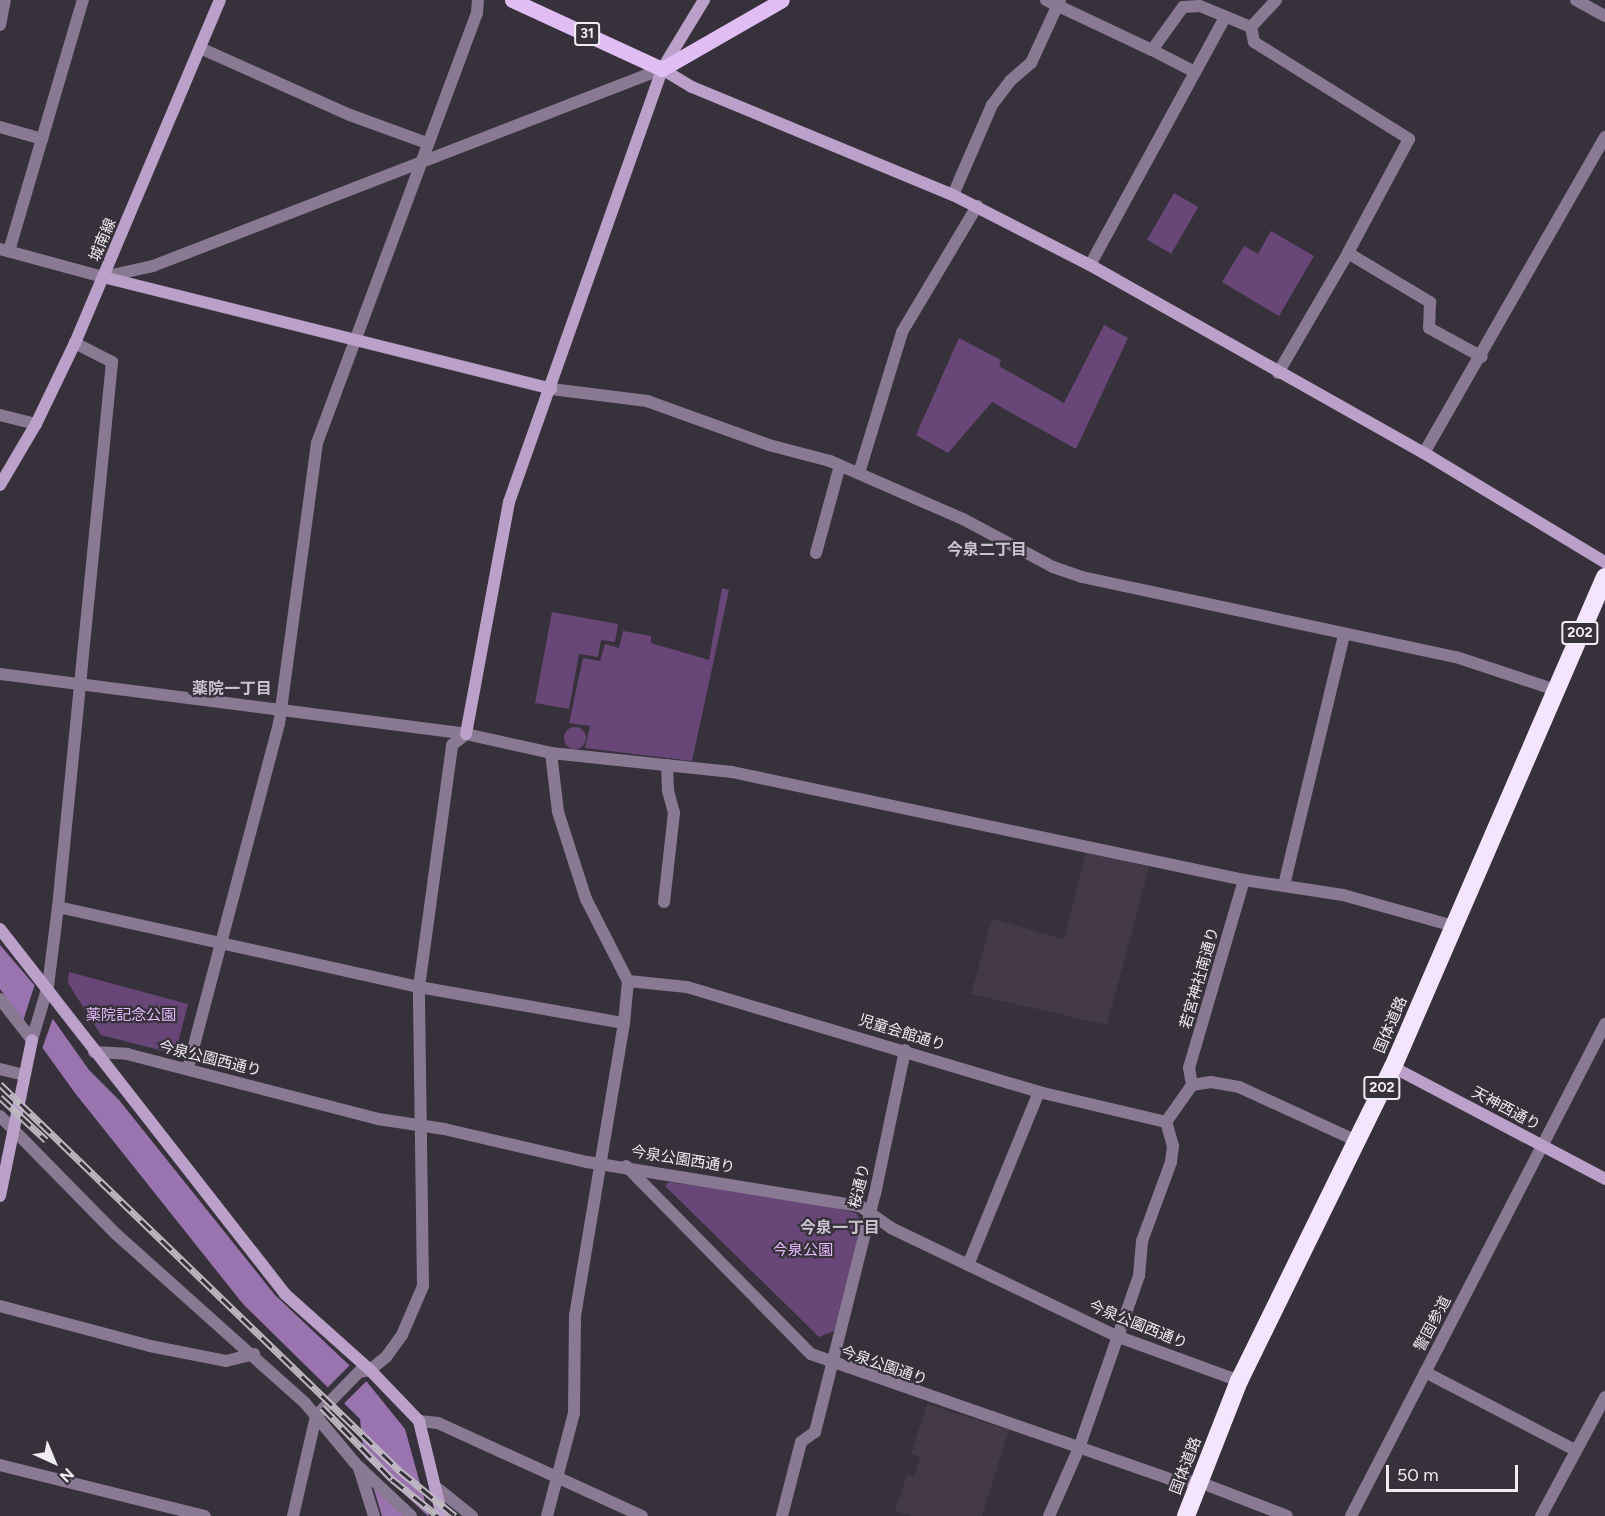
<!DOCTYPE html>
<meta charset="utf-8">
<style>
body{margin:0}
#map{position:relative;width:1605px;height:1516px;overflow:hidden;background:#37313b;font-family:Figtree,"Noto Sans JP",sans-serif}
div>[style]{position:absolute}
.built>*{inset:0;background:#433948}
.green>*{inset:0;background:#684778;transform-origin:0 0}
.round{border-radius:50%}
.water>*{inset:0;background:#9a74ae}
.pier>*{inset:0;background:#37313b;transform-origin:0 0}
.street>*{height:12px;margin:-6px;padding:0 6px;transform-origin:6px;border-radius:6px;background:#8a7993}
.secondary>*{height:12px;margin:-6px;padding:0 6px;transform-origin:6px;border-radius:6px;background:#bba0c9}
.primary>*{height:15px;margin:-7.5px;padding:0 7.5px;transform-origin:7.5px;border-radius:7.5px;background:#e0bef3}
.highway>*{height:18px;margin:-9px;padding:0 9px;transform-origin:9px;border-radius:9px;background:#f5e4fe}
.rail>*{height:7px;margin-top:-3.5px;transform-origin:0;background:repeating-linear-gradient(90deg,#37313b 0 14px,#beb9c1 0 28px);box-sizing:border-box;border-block:2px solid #beb9c1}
span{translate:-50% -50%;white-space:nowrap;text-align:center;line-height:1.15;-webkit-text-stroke:4.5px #37313b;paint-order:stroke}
.shield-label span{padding:2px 4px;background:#37313b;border:2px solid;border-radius:4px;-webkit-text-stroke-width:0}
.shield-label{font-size:14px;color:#f0ecf3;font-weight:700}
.street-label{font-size:15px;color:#f0ecf3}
.park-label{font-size:15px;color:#e7bcfe}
.neighbourhood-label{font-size:16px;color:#cac2ce;font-weight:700}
.north{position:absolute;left:24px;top:1432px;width:60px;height:60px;-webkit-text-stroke:4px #37313b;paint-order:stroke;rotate:136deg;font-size:16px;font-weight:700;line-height:24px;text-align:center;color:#f0ecf3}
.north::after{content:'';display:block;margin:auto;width:21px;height:27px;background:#f0ecf3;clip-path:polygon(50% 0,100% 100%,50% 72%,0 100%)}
.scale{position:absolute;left:1386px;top:1465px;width:132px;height:27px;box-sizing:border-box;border:3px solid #f0ecf3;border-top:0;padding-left:8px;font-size:18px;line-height:21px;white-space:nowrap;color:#f0ecf3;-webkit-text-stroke:4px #37313b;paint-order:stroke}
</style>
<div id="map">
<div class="built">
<div style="clip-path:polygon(1086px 850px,1149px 867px,1107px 1025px,971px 994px,992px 919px,1064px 939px)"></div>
<div style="clip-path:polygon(927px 1404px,1009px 1430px,982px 1516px,911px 1516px,895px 1511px,907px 1474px,914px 1476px,920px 1457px,911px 1454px)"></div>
</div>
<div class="green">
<div style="left:1174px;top:193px;width:28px;height:54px;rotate:30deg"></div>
<div style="clip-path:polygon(1271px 231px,1314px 256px,1279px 316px,1222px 282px,1244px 246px,1258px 254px)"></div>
<div style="clip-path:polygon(1104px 325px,1128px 338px,1076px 449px,992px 402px,948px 453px,916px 435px,959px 338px,1001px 360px,999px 366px,1064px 403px)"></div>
<div style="clip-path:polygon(722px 588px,729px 590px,692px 761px,585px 748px,590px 726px,569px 723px,583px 658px,600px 661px,605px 644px,619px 648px,623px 631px,651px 636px,651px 643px,709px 660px)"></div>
<div style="clip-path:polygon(552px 612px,618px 624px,615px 642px,601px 640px,598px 657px,579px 654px,569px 709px,535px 703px)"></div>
<div class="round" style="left:564px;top:727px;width:22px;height:22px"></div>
<div style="clip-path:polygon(69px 972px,188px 1004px,175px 1054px,101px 1035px,68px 983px)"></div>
<div style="clip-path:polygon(669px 1182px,809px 1202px,856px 1213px,862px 1222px,834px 1331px,819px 1337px,665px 1186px)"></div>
</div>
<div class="water">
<div style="clip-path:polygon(0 945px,36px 987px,53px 1019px,89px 1070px,119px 1100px,275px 1295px,367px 1382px,405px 1429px,429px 1516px,382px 1516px,364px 1456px,360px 1419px,243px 1304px,75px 1093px,0 989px)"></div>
</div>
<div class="pier">
<div style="clip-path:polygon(35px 984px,54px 1015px,42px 1049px,23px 1021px)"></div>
<div style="left:351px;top:1364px;width:23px;height:37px;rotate:45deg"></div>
<div style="clip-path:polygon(360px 1453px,428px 1516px,403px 1516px,369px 1484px)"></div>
</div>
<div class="street">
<div style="left:1046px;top:0;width:117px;rotate:25.3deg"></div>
<div style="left:1152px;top:50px;width:53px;rotate:-54.2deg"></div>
<div style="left:1183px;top:7px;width:17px;rotate:-3deg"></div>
<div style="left:1200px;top:6px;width:55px;rotate:22.4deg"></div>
<div style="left:1251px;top:27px;width:37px;rotate:-47deg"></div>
<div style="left:1576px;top:0;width:33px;rotate:29deg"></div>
<div style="left:0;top:25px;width:25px;rotate:-79deg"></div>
<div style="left:1251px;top:27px;width:15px;rotate:79deg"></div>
<div style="left:1254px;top:42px;width:183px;rotate:32deg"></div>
<div style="left:1409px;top:139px;width:129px;rotate:118.2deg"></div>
<div style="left:200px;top:48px;width:164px;rotate:24.1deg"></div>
<div style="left:350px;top:115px;width:82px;rotate:20deg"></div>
<div style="left:1152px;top:50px;width:48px;rotate:27.1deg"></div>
<div style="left:0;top:127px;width:44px;rotate:15.9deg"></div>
<div style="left:953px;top:195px;width:98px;rotate:-66.6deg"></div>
<div style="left:992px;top:105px;width:30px;rotate:-53deg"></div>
<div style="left:1010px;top:81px;width:28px;rotate:-41deg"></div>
<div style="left:1031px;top:63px;width:69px;rotate:-65.3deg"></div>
<div style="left:0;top:249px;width:107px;rotate:15.2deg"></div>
<div style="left:103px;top:277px;width:51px;rotate:-12.4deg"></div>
<div style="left:153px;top:266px;width:546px;rotate:-21.16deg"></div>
<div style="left:9px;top:251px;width:262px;rotate:-73.6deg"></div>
<div style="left:1090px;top:265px;width:282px;rotate:-61.4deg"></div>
<div style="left:1278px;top:373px;width:139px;rotate:-59.7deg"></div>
<div style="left:1348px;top:253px;width:96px;rotate:30.9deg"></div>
<div style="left:1430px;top:302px;width:26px;rotate:92deg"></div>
<div style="left:1429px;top:328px;width:60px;rotate:28.7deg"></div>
<div style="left:551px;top:389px;width:97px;rotate:7.1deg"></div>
<div style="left:647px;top:401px;width:130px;rotate:19.8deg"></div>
<div style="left:769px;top:445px;width:63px;rotate:14.7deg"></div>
<div style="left:830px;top:461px;width:145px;rotate:23.6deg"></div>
<div style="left:963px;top:519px;width:102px;rotate:28.1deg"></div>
<div style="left:1053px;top:567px;width:31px;rotate:19deg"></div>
<div style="left:1082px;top:577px;width:382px;rotate:12.1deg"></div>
<div style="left:1456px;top:657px;width:105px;rotate:18.3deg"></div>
<div style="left:0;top:415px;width:37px;rotate:14deg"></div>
<div style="left:1424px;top:453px;width:364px;rotate:-60.2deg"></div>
<div style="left:859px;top:473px;width:147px;rotate:-73deg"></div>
<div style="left:902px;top:332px;width:147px;rotate:-59.2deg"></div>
<div style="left:816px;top:553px;width:91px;rotate:-74.7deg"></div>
<div style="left:0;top:674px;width:470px;rotate:7.3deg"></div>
<div style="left:466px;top:734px;width:87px;rotate:12.6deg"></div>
<div style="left:551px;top:753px;width:59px;rotate:83.2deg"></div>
<div style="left:558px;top:812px;width:91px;rotate:72.2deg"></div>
<div style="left:586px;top:899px;width:92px;rotate:62.9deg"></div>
<div style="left:628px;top:981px;width:42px;rotate:95.4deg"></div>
<div style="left:551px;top:753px;width:182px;rotate:6deg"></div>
<div style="left:732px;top:772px;width:523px;rotate:11.91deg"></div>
<div style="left:1244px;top:880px;width:100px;rotate:8.6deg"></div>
<div style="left:1343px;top:895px;width:114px;rotate:15.7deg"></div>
<div style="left:1284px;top:885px;width:257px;rotate:-76.5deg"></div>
<div style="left:664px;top:902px;width:90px;rotate:-83.6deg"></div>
<div style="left:674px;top:813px;width:23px;rotate:-105deg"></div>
<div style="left:668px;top:791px;width:26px;rotate:-92deg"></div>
<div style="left:58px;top:907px;width:370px;rotate:12.5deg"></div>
<div style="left:419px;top:987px;width:208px;rotate:10deg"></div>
<div style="left:624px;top:1023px;width:296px;rotate:99.5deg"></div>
<div style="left:575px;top:1315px;width:98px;rotate:90.6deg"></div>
<div style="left:574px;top:1413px;width:106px;rotate:104.7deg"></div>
<div style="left:628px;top:981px;width:59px;rotate:5.8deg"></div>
<div style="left:687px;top:987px;width:367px;rotate:16.6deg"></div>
<div style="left:1039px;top:1092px;width:130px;rotate:13.3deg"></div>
<div style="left:0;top:999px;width:52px;rotate:52deg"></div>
<div style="left:32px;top:1040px;width:56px;rotate:-73.5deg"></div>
<div style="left:48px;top:986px;width:80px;rotate:-82.8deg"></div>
<div style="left:58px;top:907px;width:548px;rotate:-84.34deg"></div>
<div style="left:112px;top:362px;width:42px;rotate:-152.8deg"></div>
<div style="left:94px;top:1052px;width:33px;rotate:3deg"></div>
<div style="left:127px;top:1054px;width:259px;rotate:14.5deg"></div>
<div style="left:378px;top:1119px;width:67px;rotate:8.6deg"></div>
<div style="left:444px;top:1129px;width:147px;rotate:13deg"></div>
<div style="left:587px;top:1162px;width:277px;rotate:9.2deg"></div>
<div style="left:860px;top:1206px;width:38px;rotate:35deg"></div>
<div style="left:891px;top:1228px;width:253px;rotate:25.6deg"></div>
<div style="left:1119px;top:1337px;width:128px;rotate:20.1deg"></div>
<div style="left:188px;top:1068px;width:356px;rotate:-75.2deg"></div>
<div style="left:279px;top:724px;width:284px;rotate:-82.3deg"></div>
<div style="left:317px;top:443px;width:459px;rotate:-69.6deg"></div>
<div style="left:477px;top:13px;width:13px;rotate:-86deg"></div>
<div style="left:0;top:1069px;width:25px;rotate:14deg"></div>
<div style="left:1192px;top:1085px;width:17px;rotate:-100deg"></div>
<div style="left:1189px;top:1068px;width:196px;rotate:-73.7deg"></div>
<div style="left:1192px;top:1085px;width:19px;rotate:-9deg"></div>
<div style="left:1211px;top:1082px;width:28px;rotate:10deg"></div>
<div style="left:1239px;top:1087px;width:130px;rotate:24.6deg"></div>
<div style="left:0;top:1116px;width:165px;rotate:45.5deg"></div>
<div style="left:116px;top:1234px;width:254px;rotate:41.8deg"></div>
<div style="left:305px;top:1403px;width:78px;rotate:50.2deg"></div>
<div style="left:355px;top:1463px;width:77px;rotate:43.4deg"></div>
<div style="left:1166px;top:1122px;width:45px;rotate:-54.9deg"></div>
<div style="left:626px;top:1166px;width:264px;rotate:45.5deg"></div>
<div style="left:811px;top:1354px;width:379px;rotate:19.2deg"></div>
<div style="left:1169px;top:1479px;width:30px;rotate:6deg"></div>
<div style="left:1199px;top:1482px;width:94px;rotate:21.1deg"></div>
<div style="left:968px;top:1265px;width:187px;rotate:-67.7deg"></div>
<div style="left:0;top:1306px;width:155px;rotate:14.9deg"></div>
<div style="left:150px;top:1346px;width:77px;rotate:11.2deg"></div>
<div style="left:226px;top:1361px;width:29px;rotate:-14deg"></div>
<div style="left:1425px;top:1372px;width:169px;rotate:27.5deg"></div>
<div style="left:419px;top:1421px;width:19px;rotate:6deg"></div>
<div style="left:438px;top:1423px;width:224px;rotate:24.5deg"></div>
<div style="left:0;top:1465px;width:211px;rotate:14deg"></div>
<div style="left:359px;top:1468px;width:50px;rotate:72.6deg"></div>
<div style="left:437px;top:1488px;width:45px;rotate:38.7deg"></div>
<div style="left:293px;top:1516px;width:103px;rotate:-77deg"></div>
<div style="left:316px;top:1416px;width:62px;rotate:-45.7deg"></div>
<div style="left:359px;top:1372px;width:11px;rotate:-10deg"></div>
<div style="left:370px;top:1370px;width:21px;rotate:-39deg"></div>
<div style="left:386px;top:1357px;width:27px;rotate:-54deg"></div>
<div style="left:402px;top:1335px;width:53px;rotate:-66.8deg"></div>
<div style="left:423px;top:1286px;width:299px;rotate:-90.8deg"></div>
<div style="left:419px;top:987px;width:244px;rotate:-82.2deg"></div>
<div style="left:452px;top:745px;width:18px;rotate:-38deg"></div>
<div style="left:782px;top:1516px;width:76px;rotate:-75.6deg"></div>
<div style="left:801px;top:1442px;width:17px;rotate:-36deg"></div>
<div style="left:815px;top:1432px;width:245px;rotate:-75.9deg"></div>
<div style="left:875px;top:1194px;width:147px;rotate:-78.2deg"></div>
<div style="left:1049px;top:1516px;width:74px;rotate:-66.2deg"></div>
<div style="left:1079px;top:1448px;width:182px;rotate:-70.8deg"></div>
<div style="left:1139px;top:1276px;width:35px;rotate:-85deg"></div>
<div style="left:1142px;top:1241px;width:84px;rotate:-69.8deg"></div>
<div style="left:1171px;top:1162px;width:16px;rotate:-83deg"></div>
<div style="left:1173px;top:1146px;width:25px;rotate:-106deg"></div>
<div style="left:1351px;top:1516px;width:554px;rotate:-62.69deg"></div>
<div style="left:1541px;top:1516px;width:135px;rotate:-61.7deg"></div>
</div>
<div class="secondary">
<div style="left:662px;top:69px;width:35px;rotate:31deg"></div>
<div style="left:692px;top:87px;width:282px;rotate:22.5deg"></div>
<div style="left:953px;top:195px;width:154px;rotate:27.1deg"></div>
<div style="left:1090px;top:265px;width:383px;rotate:29.4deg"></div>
<div style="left:1424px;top:453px;width:211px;rotate:31.1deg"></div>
<div style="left:103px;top:277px;width:462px;rotate:14deg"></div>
<div style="left:0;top:485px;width:71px;rotate:-59.5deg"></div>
<div style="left:36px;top:424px;width:90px;rotate:-64.3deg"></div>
<div style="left:75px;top:343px;width:372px;rotate:-67.1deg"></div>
<div style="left:466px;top:734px;width:236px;rotate:-79.5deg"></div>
<div style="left:509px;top:502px;width:459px;rotate:-70.5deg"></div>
<div style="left:662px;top:69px;width:81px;rotate:-58.7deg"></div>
<div style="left:0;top:929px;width:463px;rotate:52deg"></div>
<div style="left:285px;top:1294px;width:114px;rotate:41.8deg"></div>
<div style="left:370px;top:1370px;width:71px;rotate:46.1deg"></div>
<div style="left:419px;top:1421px;width:98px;rotate:76.4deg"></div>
<div style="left:1393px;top:1067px;width:240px;rotate:27.8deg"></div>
<div style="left:0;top:1196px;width:159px;rotate:-78.4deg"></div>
</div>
<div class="primary">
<div style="left:512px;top:0;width:165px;rotate:24.7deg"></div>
<div style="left:662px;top:69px;width:138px;rotate:-29.9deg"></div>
</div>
<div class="highway">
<div style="left:1186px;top:1516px;width:145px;rotate:-68.6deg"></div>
<div style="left:1239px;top:1381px;width:350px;rotate:-63.9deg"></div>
<div style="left:1393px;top:1067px;width:534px;rotate:-66.6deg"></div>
</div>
<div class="rail">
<div style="left:0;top:1084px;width:557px;rotate:44.05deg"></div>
<div style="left:400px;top:1471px;width:71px;rotate:39.3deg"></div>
<div style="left:0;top:1097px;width:63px;rotate:43.1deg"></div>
<div style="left:322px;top:1407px;width:100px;rotate:45.8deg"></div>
<div style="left:392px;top:1479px;width:59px;rotate:38.8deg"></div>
</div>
<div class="shield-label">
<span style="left:587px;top:34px">31</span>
<span style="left:1580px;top:633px">202</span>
<span style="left:1382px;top:1088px">202</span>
</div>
<div class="street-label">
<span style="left:103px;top:240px;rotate:-67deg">城南線</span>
<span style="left:1200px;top:978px;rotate:-74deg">若宮神社南通り</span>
<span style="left:1391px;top:1025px;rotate:-67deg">国体道路</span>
<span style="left:902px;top:1033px;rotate:17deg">児童会館通り</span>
<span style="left:210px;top:1059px;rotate:14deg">今泉公園西通り</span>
<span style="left:1506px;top:1109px;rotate:28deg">天神西通り</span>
<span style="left:683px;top:1160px;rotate:9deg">今泉公園西通り</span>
<span style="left:860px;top:1186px;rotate:-76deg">桜通り</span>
<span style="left:1433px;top:1324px;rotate:-62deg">警固参道</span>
<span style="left:1138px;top:1325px;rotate:22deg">今泉公園西通り</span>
<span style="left:884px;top:1366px;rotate:19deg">今泉公園通り</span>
<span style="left:1186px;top:1466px;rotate:-69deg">国体道路</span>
</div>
<div class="park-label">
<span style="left:131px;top:1016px">薬院記念公園</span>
<span style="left:803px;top:1251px">今泉公園</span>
</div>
<div class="neighbourhood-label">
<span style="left:987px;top:550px">今泉二丁目</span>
<span style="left:232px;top:689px">薬院一丁目</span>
<span style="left:840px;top:1228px">今泉一丁目</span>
</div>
<div class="north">N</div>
<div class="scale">50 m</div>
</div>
